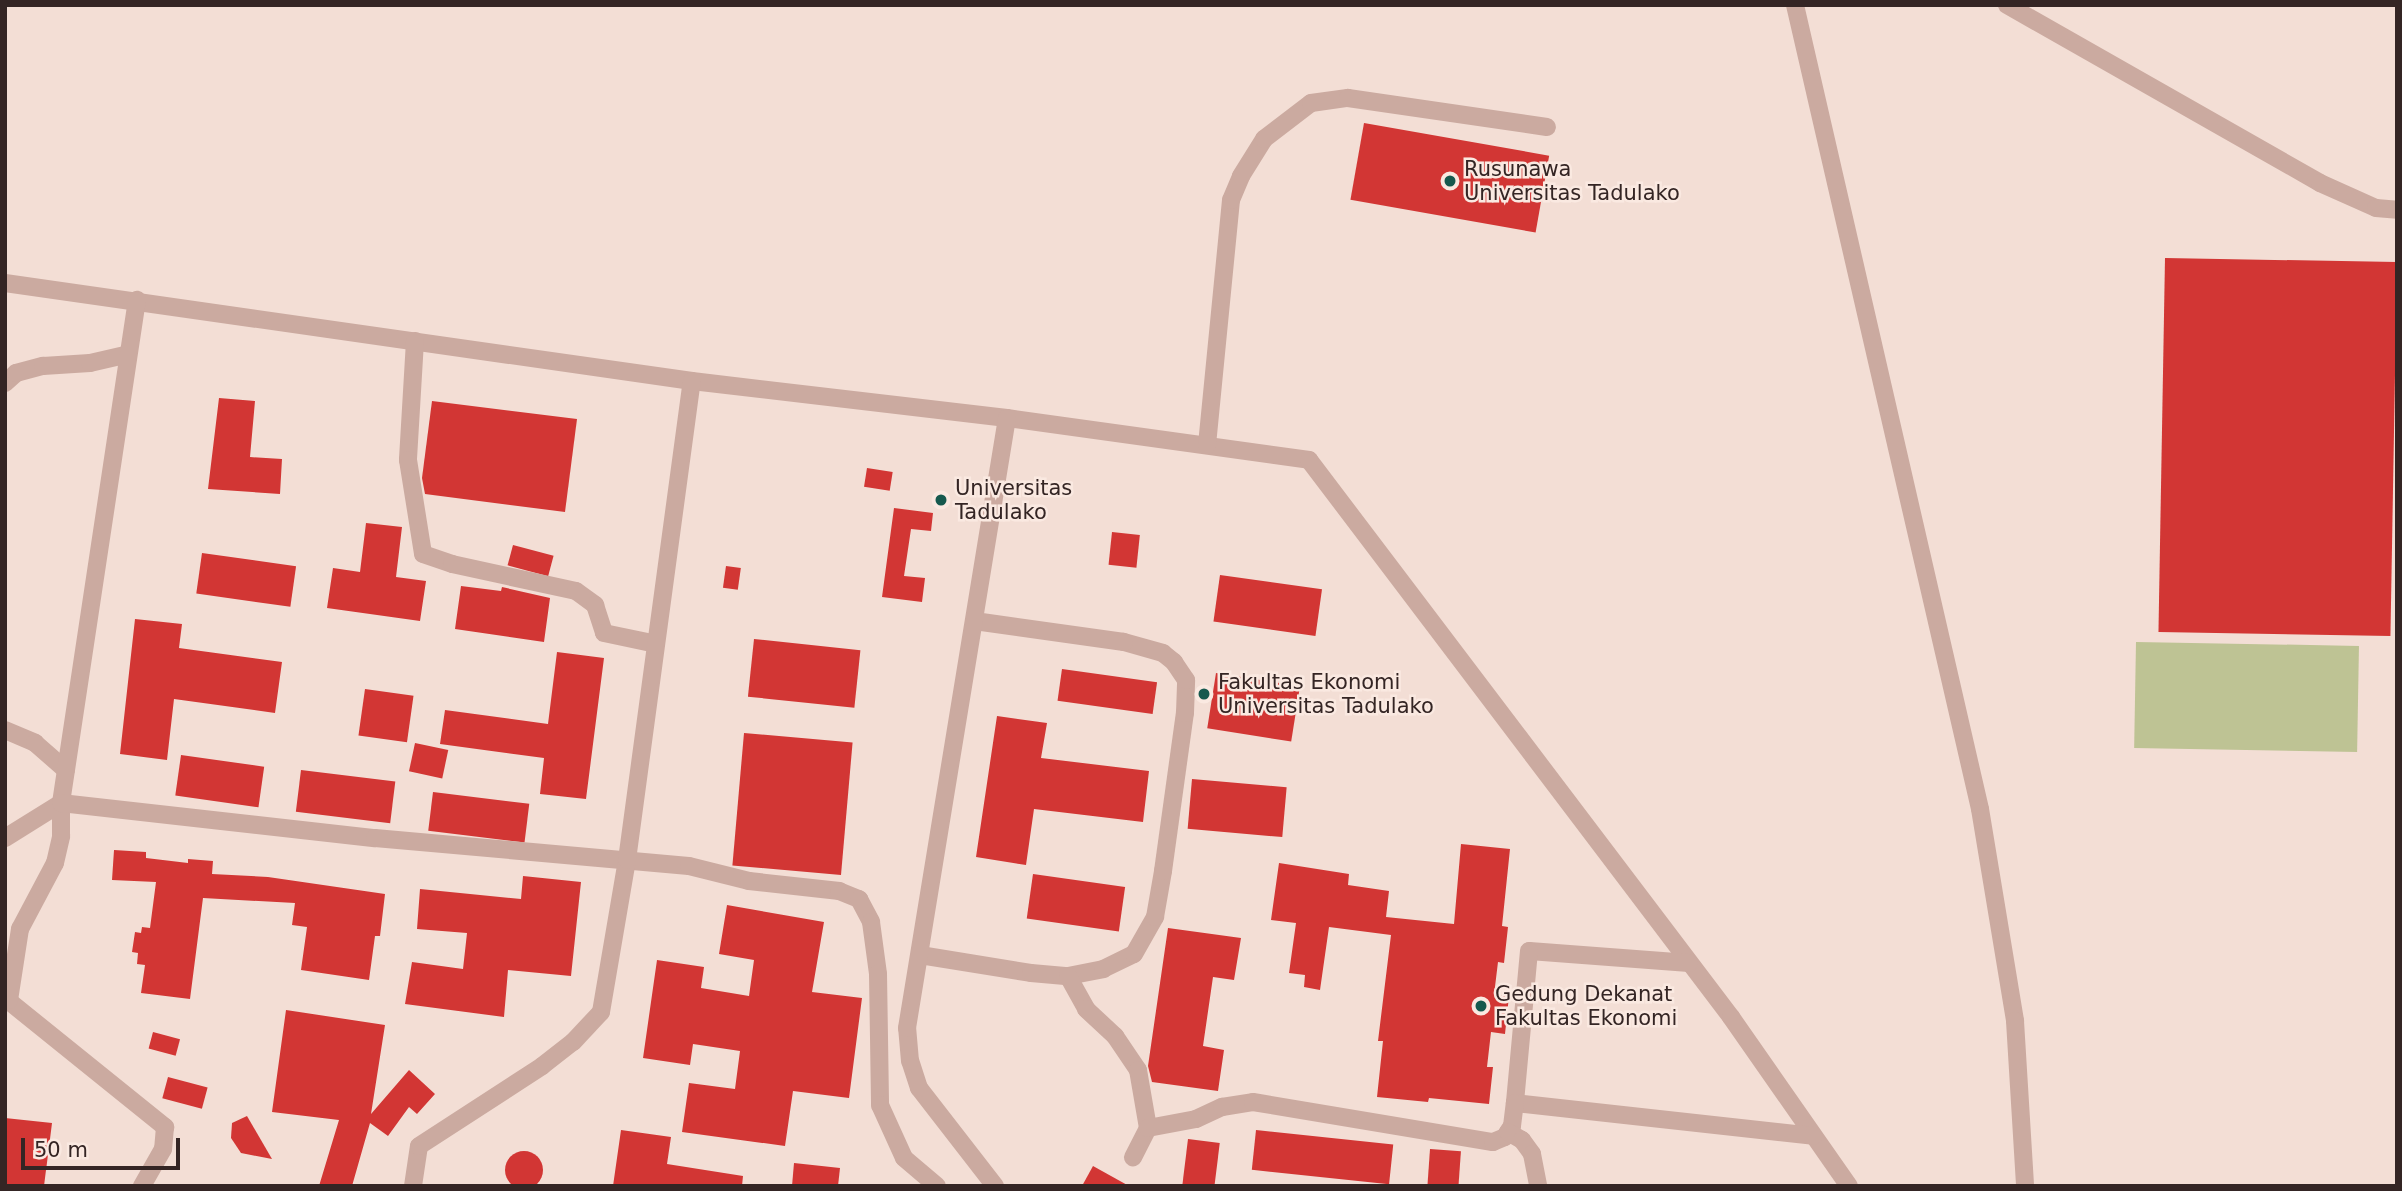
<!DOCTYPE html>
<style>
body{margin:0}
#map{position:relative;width:2402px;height:1191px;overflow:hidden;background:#f3ded5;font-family:"DejaVu Sans",sans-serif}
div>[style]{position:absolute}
.green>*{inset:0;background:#bec394;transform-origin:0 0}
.building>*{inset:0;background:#d23634;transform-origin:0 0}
.round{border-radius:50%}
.minor>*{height:18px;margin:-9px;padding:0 9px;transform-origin:9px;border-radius:9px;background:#cbaaa0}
.dots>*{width:19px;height:19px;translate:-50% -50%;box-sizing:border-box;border:4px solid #fae9e1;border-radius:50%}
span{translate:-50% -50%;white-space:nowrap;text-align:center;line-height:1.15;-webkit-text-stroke:5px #fae9e1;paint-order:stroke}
.poi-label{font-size:21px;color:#342524}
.left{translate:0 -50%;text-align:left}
.frame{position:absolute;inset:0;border:7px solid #342524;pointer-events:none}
.scale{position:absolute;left:21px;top:1138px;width:159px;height:32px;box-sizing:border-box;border:4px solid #342524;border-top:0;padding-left:9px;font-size:21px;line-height:24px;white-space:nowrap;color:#342524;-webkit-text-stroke:5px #fae9e1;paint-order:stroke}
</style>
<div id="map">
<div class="green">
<div style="left:2136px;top:642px;width:223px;height:106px;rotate:1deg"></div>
</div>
<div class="building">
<div style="left:1364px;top:123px;width:188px;height:78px;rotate:10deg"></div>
<div style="left:2165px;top:258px;width:232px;height:374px;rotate:1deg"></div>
<div style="clip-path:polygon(219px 398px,255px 401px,250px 457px,282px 459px,280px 494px,208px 489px)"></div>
<div style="clip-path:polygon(432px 401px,577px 419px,565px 512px,425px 494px,422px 478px)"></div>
<div style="left:867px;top:468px;width:26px;height:19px;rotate:9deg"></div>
<div style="clip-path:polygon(894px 508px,933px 513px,931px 531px,911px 529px,904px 576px,925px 578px,922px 602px,882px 597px)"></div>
<div style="clip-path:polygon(366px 523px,402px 527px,396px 577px,426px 581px,420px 621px,327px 608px,333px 568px,360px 572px)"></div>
<div style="left:1112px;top:532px;width:28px;height:33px;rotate:6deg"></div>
<div style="left:513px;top:545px;width:42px;height:21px;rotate:15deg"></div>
<div style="left:202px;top:553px;width:95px;height:41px;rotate:8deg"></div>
<div style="left:726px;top:566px;width:15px;height:22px;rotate:8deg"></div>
<div style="left:1220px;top:575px;width:103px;height:47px;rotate:8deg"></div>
<div style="clip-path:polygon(461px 586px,501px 591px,502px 587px,550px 598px,544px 642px,455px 629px)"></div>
<div style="clip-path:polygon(135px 619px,182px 624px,179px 648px,282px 662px,275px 713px,174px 699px,167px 760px,120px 754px)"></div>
<div style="left:754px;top:639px;width:107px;height:58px;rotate:6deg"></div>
<div style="clip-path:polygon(557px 652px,604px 658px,586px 799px,540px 794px,544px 758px,440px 744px,445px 710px,548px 724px)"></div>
<div style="left:1062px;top:669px;width:96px;height:32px;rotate:8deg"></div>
<div style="left:1216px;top:673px;width:85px;height:56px;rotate:9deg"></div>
<div style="left:365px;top:689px;width:49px;height:47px;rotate:8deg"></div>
<div style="clip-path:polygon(997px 716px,1047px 723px,1041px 758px,1149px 771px,1143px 822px,1034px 809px,1026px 865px,976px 857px)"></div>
<div style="left:744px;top:733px;width:109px;height:133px;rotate:5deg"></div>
<div style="left:415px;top:743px;width:34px;height:29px;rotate:12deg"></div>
<div style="left:181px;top:755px;width:84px;height:41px;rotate:8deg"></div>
<div style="left:301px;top:770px;width:95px;height:42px;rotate:7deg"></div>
<div style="left:1192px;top:779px;width:95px;height:50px;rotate:5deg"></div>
<div style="left:433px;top:792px;width:97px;height:39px;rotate:7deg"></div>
<div style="clip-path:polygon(1461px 844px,1510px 849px,1502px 926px,1508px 927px,1504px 963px,1498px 962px,1494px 995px,1509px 996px,1505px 1034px,1491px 1032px,1487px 1067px,1493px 1067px,1489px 1104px,1429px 1098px,1428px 1102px,1377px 1097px,1383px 1041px,1378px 1041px,1391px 935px,1329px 927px,1320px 990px,1304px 987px,1305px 975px,1289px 973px,1296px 923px,1271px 920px,1279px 863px,1349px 874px,1348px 885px,1389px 891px,1386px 917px,1454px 924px)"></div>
<div style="clip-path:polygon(114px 850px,146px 852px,146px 858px,188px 863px,188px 859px,213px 861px,212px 874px,268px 877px,385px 894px,380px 936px,375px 936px,369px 980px,301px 970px,307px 927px,292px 925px,295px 903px,203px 898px,190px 999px,141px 993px,145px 965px,137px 964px,138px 953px,132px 952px,135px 932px,141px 933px,142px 927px,150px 928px,156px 882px,112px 880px)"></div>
<div style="left:1033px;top:874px;width:93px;height:45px;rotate:8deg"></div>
<div style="clip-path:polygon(523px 876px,581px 882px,571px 976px,508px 970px,504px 1017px,405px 1004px,412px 962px,463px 969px,467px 933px,417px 929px,420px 889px,521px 899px)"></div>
<div style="clip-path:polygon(727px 905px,824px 922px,812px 992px,862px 998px,849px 1098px,793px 1091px,785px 1146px,682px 1132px,689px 1083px,735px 1089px,740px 1051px,693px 1044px,690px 1065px,643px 1058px,657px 960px,704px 967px,701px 988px,749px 996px,754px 960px,719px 954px)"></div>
<div style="clip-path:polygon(1168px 928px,1241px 938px,1234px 980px,1213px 977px,1203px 1046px,1224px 1050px,1218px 1091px,1152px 1082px,1148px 1066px)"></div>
<div style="clip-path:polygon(286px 1010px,385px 1025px,371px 1114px,409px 1070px,435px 1094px,417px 1114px,409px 1107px,388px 1136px,370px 1123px,352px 1186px,319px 1186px,339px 1120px,272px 1112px)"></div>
<div style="left:153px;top:1032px;width:28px;height:17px;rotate:15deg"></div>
<div style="left:168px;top:1077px;width:41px;height:22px;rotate:15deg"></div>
<div style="clip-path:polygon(247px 1116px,272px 1159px,241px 1153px,231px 1138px,232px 1123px)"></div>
<div style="clip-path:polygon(5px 1118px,52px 1123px,44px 1186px,5px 1186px)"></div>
<div style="clip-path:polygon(621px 1130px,671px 1137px,667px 1164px,743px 1176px,742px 1186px,613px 1186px)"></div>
<div style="left:1256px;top:1130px;width:138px;height:40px;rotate:6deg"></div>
<div style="left:1188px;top:1139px;width:32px;height:47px;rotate:7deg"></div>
<div style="left:1430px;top:1149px;width:31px;height:37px;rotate:4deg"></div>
<div class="round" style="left:505px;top:1151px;width:38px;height:38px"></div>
<div style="clip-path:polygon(794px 1163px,840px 1168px,838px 1186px,792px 1186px)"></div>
<div style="clip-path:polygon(1093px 1166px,1129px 1186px,1082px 1186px)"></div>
</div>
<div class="minor">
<div style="left:1795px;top:5px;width:825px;rotate:77.04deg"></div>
<div style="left:1980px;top:809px;width:215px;rotate:80.6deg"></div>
<div style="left:2015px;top:1021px;width:165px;rotate:86.5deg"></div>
<div style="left:2007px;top:5px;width:360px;rotate:29.6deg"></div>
<div style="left:2320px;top:183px;width:61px;rotate:24.1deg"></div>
<div style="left:2376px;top:208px;width:21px;rotate:5deg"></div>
<div style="left:5px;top:283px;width:694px;rotate:8.12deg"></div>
<div style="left:692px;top:381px;width:317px;rotate:6.7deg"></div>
<div style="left:1007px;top:418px;width:305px;rotate:7.9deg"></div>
<div style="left:1309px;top:460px;width:699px;rotate:52.85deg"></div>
<div style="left:1731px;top:1017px;width:206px;rotate:55.1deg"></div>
<div style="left:415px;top:341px;width:119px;rotate:93.4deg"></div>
<div style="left:408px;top:460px;width:95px;rotate:80.9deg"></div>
<div style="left:423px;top:554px;width:31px;rotate:19deg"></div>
<div style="left:452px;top:564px;width:127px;rotate:12.3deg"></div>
<div style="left:576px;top:591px;width:24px;rotate:36deg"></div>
<div style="left:595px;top:605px;width:29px;rotate:72deg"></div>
<div style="left:604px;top:633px;width:53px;rotate:11.9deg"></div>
<div style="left:5px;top:383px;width:15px;rotate:-42deg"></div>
<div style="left:16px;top:373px;width:28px;rotate:-15deg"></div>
<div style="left:43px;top:366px;width:47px;rotate:-3.7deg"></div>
<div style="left:90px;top:363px;width:39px;rotate:-13deg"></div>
<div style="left:1207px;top:445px;width:246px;rotate:-84.4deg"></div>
<div style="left:1231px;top:200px;width:26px;rotate:-67deg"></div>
<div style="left:1241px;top:176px;width:44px;rotate:-58.1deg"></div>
<div style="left:1264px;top:139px;width:59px;rotate:-37.5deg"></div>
<div style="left:1311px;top:103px;width:37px;rotate:-8deg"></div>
<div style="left:1348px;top:98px;width:201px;rotate:8.3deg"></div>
<div style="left:5px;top:730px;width:33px;rotate:23deg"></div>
<div style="left:35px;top:743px;width:41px;rotate:41.1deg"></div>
<div style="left:5px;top:838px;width:66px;rotate:-32deg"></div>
<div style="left:61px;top:803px;width:509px;rotate:-81.41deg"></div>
<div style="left:920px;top:955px;width:112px;rotate:9.2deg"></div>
<div style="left:1031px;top:973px;width:37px;rotate:5deg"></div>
<div style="left:1068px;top:976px;width:36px;rotate:-11deg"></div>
<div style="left:1103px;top:969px;width:34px;rotate:-26deg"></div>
<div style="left:1134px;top:954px;width:43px;rotate:-60.4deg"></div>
<div style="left:1155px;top:917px;width:47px;rotate:-80.1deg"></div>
<div style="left:1163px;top:871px;width:160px;rotate:-82.1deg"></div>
<div style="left:1185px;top:713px;width:33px;rotate:-88deg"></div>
<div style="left:1186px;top:680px;width:22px;rotate:-124deg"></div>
<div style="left:1174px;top:662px;width:14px;rotate:-141deg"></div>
<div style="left:1163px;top:653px;width:41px;rotate:-164.2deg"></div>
<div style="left:1124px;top:642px;width:151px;rotate:-172deg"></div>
<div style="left:1689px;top:963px;width:160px;rotate:-175.7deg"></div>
<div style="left:1529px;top:951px;width:153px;rotate:95.3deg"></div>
<div style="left:1515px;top:1103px;width:300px;rotate:6.3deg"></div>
<div style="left:1068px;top:976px;width:38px;rotate:61deg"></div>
<div style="left:1086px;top:1009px;width:40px;rotate:43deg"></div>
<div style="left:1115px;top:1036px;width:41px;rotate:55.9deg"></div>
<div style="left:1138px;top:1070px;width:59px;rotate:80.2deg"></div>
<div style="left:1148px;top:1128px;width:33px;rotate:117deg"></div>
<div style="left:5px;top:998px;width:206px;rotate:38.9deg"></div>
<div style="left:165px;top:1127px;width:22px;rotate:95deg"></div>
<div style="left:163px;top:1149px;width:43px;rotate:119.6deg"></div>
<div style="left:9px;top:1000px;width:72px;rotate:-81.2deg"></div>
<div style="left:20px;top:929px;width:75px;rotate:-62.1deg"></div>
<div style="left:55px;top:863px;width:28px;rotate:-77deg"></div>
<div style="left:61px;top:836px;width:33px;rotate:-90deg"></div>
<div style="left:61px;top:803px;width:316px;rotate:6.4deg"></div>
<div style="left:375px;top:838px;width:315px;rotate:5.1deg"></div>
<div style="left:689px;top:866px;width:62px;rotate:14deg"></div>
<div style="left:749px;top:881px;width:91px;rotate:6.3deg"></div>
<div style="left:839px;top:891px;width:22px;rotate:22deg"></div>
<div style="left:859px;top:899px;width:26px;rotate:62deg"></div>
<div style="left:871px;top:922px;width:52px;rotate:82.3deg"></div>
<div style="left:878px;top:974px;width:131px;rotate:89.1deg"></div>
<div style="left:880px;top:1105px;width:58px;rotate:65.6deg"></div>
<div style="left:904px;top:1158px;width:43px;rotate:40.3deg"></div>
<div style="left:1148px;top:1128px;width:49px;rotate:-10.6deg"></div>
<div style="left:1196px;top:1119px;width:29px;rotate:-25deg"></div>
<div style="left:1222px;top:1107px;width:31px;rotate:-9deg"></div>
<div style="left:1253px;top:1102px;width:243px;rotate:9.5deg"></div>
<div style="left:1493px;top:1142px;width:13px;rotate:-23deg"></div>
<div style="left:1505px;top:1137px;width:13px;rotate:-58deg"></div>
<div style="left:1512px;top:1126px;width:23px;rotate:-83deg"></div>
<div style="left:1508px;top:1132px;width:16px;rotate:30deg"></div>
<div style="left:1522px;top:1140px;width:17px;rotate:54deg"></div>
<div style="left:1532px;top:1154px;width:33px;rotate:79deg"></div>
<div style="left:413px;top:1186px;width:40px;rotate:-81.5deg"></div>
<div style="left:419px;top:1146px;width:147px;rotate:-33deg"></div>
<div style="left:542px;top:1066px;width:39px;rotate:-38deg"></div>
<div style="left:573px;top:1042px;width:41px;rotate:-47deg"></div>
<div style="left:601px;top:1012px;width:154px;rotate:-80.3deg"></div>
<div style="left:627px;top:860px;width:483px;rotate:-82.3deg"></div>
<div style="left:995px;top:1186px;width:124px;rotate:-127.8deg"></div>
<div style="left:919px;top:1088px;width:28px;rotate:-108deg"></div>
<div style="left:910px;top:1061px;width:33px;rotate:-95deg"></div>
<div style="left:907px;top:1028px;width:618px;rotate:-80.69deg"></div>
</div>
<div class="dots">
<div style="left:1450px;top:181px;background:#16594e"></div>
<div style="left:941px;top:500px;background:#16594e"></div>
<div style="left:1204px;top:694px;background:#16594e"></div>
<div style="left:1481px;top:1006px;background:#16594e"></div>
</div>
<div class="poi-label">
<span class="left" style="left:1464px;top:181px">Rusunawa<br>Universitas Tadulako</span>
<span class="left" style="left:955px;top:500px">Universitas<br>Tadulako</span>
<span class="left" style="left:1218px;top:694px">Fakultas Ekonomi<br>Universitas Tadulako</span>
<span class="left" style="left:1495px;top:1006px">Gedung Dekanat<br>Fakultas Ekonomi</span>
</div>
<div class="frame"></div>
<div class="scale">50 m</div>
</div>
